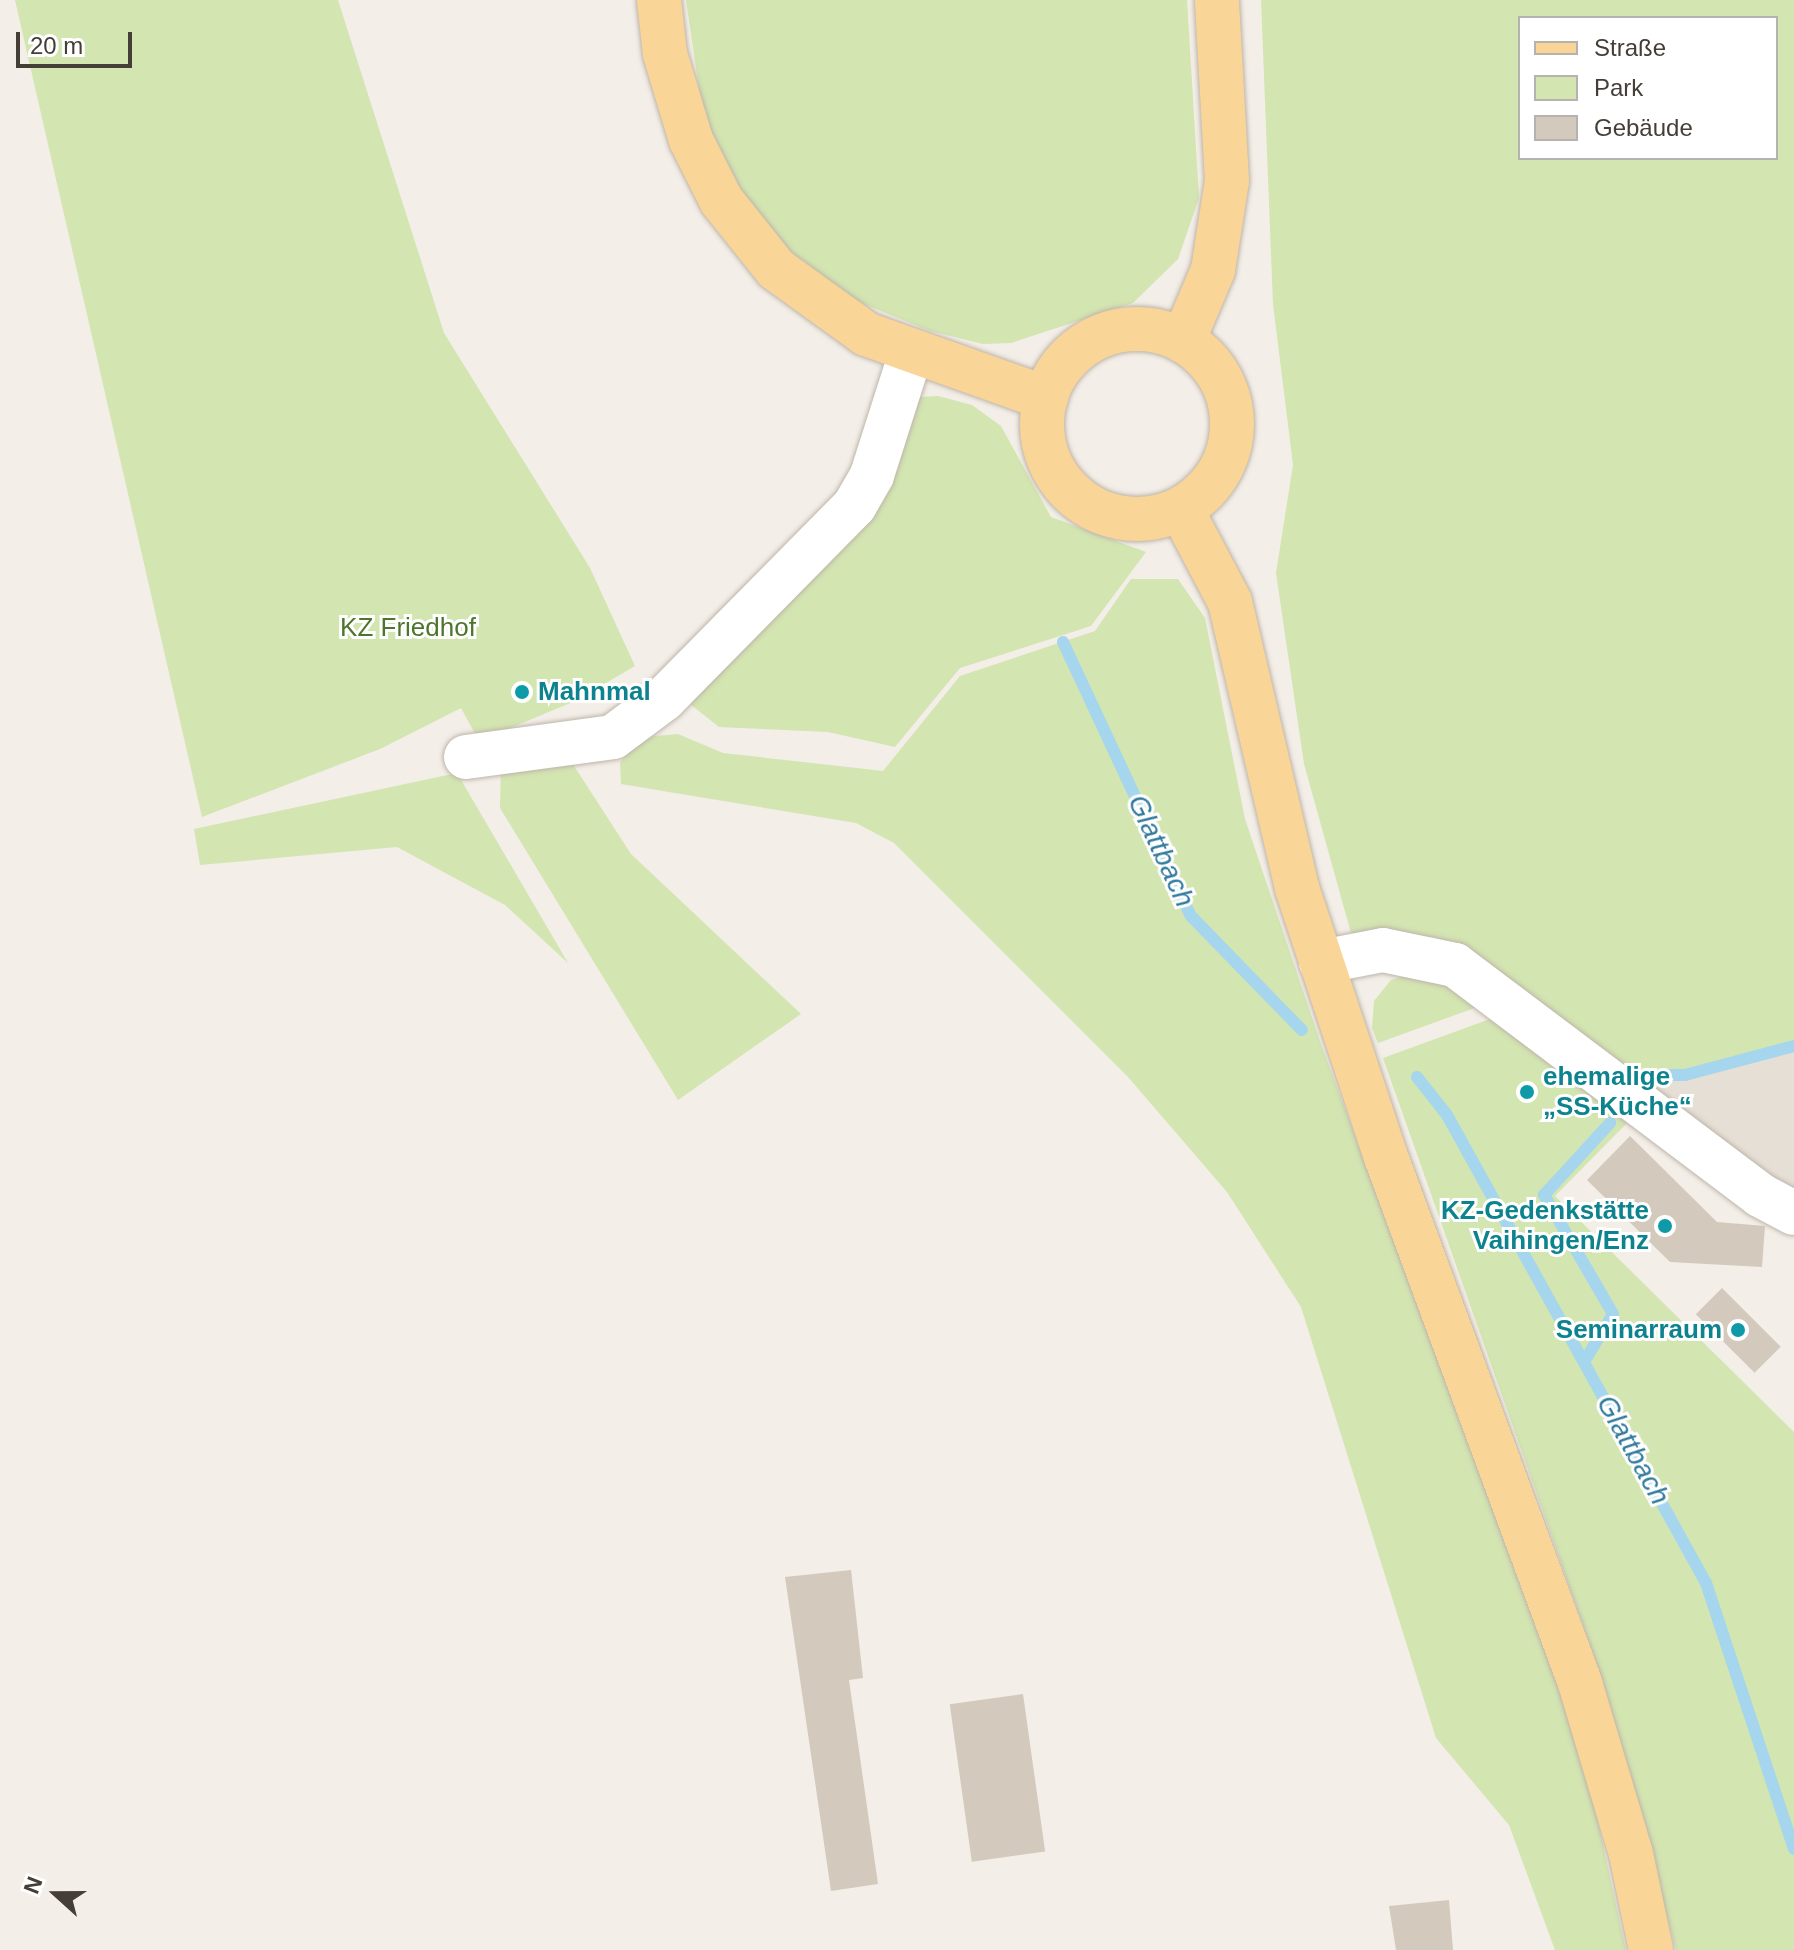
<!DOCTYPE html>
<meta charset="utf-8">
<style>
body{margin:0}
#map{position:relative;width:1794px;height:1950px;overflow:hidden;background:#f3eee7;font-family:Arial,sans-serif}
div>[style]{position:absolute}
.residential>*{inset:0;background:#e6dfd5}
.green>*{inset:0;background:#d3e5b1}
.stream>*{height:12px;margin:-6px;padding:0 6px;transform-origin:6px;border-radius:6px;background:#a5d6ed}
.building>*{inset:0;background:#d4c9bd;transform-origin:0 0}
.roads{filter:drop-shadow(0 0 2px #beb5aa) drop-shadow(0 0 2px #beb5aa)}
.minor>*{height:44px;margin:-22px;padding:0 22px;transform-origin:22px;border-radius:22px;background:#fff}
.major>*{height:44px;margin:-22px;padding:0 22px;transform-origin:22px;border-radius:22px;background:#fad598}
.major>.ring{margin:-22px;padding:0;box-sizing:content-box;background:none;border:44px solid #fad598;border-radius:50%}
.dots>*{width:22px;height:22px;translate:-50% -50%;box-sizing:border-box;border:4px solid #fff;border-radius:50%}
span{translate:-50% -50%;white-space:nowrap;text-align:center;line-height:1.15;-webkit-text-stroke:6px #fff;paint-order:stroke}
.park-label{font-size:26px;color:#4e752c}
.culture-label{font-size:26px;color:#0d838f;font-weight:700}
.left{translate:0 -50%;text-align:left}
.right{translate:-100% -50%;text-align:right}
.water-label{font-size:28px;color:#30799d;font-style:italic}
.legend{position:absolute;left:1518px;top:16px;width:260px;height:144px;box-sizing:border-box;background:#fff;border:2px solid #b5b2af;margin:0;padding:10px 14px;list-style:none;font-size:24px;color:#453e36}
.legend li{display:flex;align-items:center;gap:16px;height:40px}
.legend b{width:40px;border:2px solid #b5b2af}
.north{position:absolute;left:16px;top:1854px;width:80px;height:80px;-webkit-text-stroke:6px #fff;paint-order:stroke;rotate:291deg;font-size:22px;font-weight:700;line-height:32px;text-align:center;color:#453e36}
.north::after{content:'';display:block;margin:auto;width:28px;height:36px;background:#453e36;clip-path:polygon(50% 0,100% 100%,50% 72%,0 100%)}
.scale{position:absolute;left:16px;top:32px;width:116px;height:36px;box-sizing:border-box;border:4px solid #453e36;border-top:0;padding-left:10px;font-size:24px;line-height:28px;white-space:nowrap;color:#453e36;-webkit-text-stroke:6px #fff;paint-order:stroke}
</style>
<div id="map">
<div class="residential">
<div style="clip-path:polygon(1794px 1049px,1794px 1192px,1648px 1087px,1662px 1077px,1686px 1078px)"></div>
</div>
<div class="green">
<div style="clip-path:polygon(15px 0,338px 0,444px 333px,590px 568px,635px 666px,575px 701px,479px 741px,461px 708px,380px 749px,202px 817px)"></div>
<div style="clip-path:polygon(686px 0,1187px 0,1199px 198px,1178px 259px,1133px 303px,1011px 343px,983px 344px,930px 331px,854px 300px,781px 244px,719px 161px,701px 102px)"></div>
<div style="clip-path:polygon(evenodd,1261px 0,1794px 0,1794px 1043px,1685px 1072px,1660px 1071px,1642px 1082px,1491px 969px,1435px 937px,1351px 933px,1304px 764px,1276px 573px,1293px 465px,1273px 304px,1261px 0,1520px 18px,1776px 18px,1776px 158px,1520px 158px,1520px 18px)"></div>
<div style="clip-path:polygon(938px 396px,972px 405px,1001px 426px,1051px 517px,1146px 552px,1091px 626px,960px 668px,895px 747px,828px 732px,719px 727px,690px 704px,701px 684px,919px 397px)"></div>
<div style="clip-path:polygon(1131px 579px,1178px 579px,1205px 618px,1245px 819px,1321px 1044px,1583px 1753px,1626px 1950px,1555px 1950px,1509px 1825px,1436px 1738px,1301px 1307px,1227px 1192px,1128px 1077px,894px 843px,856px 823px,621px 784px,620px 762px,644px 737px,678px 734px,723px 753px,883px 771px,960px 676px,1095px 631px)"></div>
<div style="clip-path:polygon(565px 752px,631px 854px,801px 1014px,678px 1100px,500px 808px,501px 766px)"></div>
<div style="clip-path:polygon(457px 773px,568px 963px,505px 905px,397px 847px,200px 865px,194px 829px)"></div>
<div style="clip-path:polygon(1406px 975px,1438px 976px,1480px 1006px,1378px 1043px,1372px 1028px,1374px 1001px,1391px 980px)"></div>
<div style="clip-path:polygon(1490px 1019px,1627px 1123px,1555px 1196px,1794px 1432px,1794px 1950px,1676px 1950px,1601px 1676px,1383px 1058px)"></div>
</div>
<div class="stream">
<div style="left:1063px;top:642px;width:302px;rotate:65deg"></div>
<div style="left:1191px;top:916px;width:159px;rotate:45.8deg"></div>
<div style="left:1417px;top:1077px;width:48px;rotate:51.7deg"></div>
<div style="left:1447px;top:1115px;width:535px;rotate:61.04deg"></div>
<div style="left:1706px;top:1583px;width:280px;rotate:71.7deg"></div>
<div style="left:1648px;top:1083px;width:15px;rotate:-32deg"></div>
<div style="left:1661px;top:1075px;width:24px"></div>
<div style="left:1685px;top:1075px;width:113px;rotate:-14.9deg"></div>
<div style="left:1584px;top:1362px;width:56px;rotate:-58.9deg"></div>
<div style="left:1613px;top:1314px;width:138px;rotate:-120.1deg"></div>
<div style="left:1544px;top:1195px;width:98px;rotate:-47.5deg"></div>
</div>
<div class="building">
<div style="clip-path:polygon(1630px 1136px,1717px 1222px,1765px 1226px,1762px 1267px,1670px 1262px,1587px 1180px)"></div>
<div style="left:1722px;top:1288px;width:83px;height:37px;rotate:45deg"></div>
<div style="clip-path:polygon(851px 1570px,863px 1678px,849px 1680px,878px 1884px,831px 1891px,785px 1577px)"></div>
<div style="left:1023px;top:1694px;width:159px;height:74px;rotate:82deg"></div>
<div style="clip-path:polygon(1449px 1900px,1453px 1950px,1396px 1950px,1389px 1906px)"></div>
</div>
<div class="roads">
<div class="minor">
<div style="left:466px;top:757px;width:148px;rotate:-7.7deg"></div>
<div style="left:613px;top:737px;width:64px;rotate:-36.7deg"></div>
<div style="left:664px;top:699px;width:272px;rotate:-45.4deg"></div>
<div style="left:855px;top:505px;width:34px;rotate:-60deg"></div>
<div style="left:872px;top:475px;width:128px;rotate:-72.3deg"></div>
<div style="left:1321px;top:962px;width:63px;rotate:-11deg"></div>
<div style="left:1383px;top:950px;width:74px;rotate:11.8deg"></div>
<div style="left:1455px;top:965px;width:382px;rotate:37deg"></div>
<div style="left:1760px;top:1195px;width:38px;rotate:28deg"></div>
</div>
<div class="major">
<div style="left:659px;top:0;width:54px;rotate:83.7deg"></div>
<div style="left:665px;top:54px;width:90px;rotate:73.2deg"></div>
<div style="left:691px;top:140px;width:67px;rotate:63.4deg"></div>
<div style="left:721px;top:200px;width:88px;rotate:51.4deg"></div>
<div style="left:776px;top:269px;width:111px;rotate:35.8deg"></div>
<div style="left:866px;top:334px;width:191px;rotate:19.6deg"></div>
<div class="ring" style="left:1042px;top:329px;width:146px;height:146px"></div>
<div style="left:1183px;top:341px;width:77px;rotate:-67.1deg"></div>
<div style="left:1213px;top:270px;width:90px;rotate:-81.1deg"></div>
<div style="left:1227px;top:181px;width:181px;rotate:-93.2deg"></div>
<div style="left:1181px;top:509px;width:105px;rotate:62.2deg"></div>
<div style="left:1230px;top:602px;width:294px;rotate:76.8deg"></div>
<div style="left:1297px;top:888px;width:283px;rotate:71.7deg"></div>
<div style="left:1386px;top:1157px;width:561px;rotate:69.75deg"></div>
<div style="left:1580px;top:1683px;width:178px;rotate:73.4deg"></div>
<div style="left:1631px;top:1854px;width:98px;rotate:78.2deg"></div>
</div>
</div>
<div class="dots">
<div style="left:522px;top:692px;background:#0f9aa8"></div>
<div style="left:1527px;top:1092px;background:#0f9aa8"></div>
<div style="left:1665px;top:1226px;background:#0f9aa8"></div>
<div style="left:1738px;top:1330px;background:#0f9aa8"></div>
</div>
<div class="park-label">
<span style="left:408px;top:628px">KZ Friedhof</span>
</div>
<div class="culture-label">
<span class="left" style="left:538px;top:692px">Mahnmal</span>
<span class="left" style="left:1543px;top:1092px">ehemalige<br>„SS-Küche“</span>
<span class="right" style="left:1649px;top:1226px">KZ-Gedenkstätte<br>Vaihingen/Enz</span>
<span class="right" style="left:1722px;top:1330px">Seminarraum</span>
</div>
<div class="water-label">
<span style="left:1161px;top:851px;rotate:65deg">Glattbach</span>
<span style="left:1633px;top:1450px;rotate:61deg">Glattbach</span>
</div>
<ul class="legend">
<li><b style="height:10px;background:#fad598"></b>Straße</li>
<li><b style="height:22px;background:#d3e5b1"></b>Park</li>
<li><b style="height:22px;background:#d4c9bd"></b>Gebäude</li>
</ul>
<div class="north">N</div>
<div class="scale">20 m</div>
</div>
